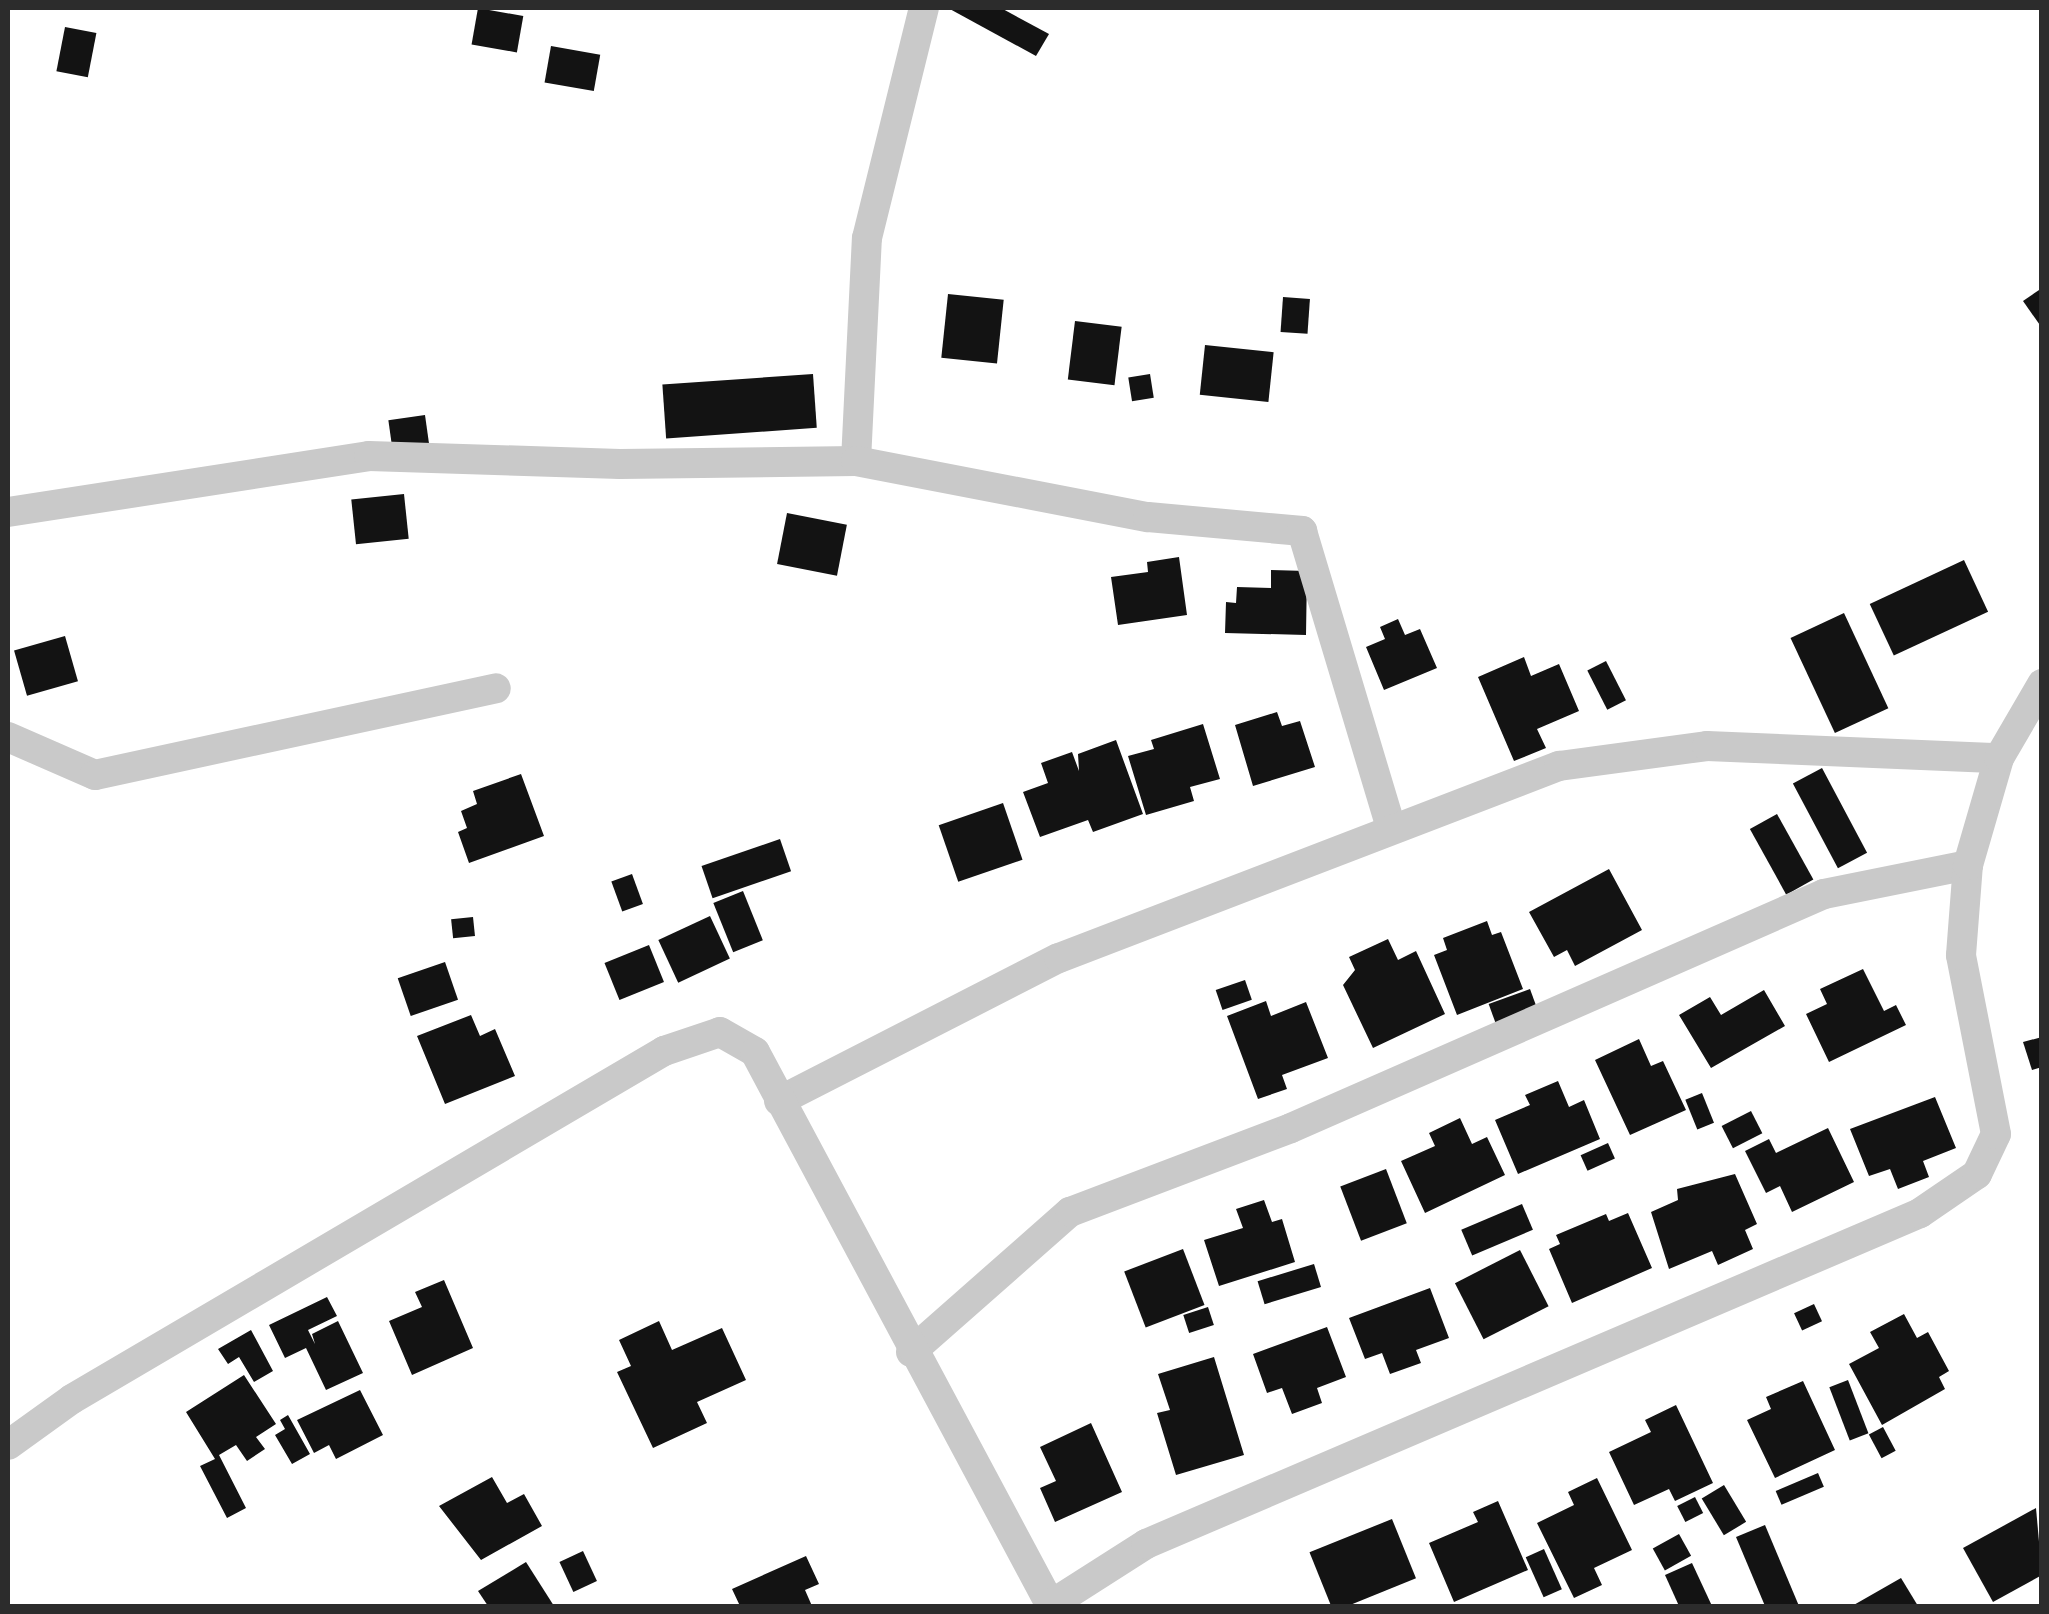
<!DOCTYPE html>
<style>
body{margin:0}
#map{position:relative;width:2049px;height:1614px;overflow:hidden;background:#fff;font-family:Overpass,sans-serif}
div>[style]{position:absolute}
.building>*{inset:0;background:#131313;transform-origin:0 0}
.minor>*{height:30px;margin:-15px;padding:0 15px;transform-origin:15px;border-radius:15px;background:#c9c9c9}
span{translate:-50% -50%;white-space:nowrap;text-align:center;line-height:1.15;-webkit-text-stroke:10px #fff;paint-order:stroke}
.frame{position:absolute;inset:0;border:10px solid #2c2c2c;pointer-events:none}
</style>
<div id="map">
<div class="building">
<div style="left:478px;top:8px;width:46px;height:37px;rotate:10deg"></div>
<div style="clip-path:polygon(948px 8px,1001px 8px,1049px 34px,1036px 56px)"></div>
<div style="left:65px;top:27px;width:32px;height:45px;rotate:11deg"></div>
<div style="left:551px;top:46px;width:50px;height:37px;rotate:10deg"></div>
<div style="clip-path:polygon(2042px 288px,2042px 328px,2023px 301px)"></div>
<div style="left:948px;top:294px;width:56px;height:64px;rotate:6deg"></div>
<div style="left:1283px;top:297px;width:27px;height:35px;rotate:4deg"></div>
<div style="left:1075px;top:321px;width:47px;height:59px;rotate:7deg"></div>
<div style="left:1205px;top:345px;width:69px;height:50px;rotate:6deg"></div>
<div style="left:813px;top:374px;width:54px;height:151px;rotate:86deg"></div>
<div style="left:1150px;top:374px;width:24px;height:22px;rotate:81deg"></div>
<div style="left:425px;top:415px;width:45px;height:37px;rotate:82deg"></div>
<div style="left:404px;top:494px;width:45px;height:53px;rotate:84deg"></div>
<div style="left:787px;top:513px;width:61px;height:52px;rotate:11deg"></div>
<div style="clip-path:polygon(1179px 557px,1187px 615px,1118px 625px,1111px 577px,1148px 572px,1147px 562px)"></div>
<div style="left:1964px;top:560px;width:57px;height:104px;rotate:65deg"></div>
<div style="clip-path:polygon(1271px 570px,1307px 571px,1306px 635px,1225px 633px,1226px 602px,1236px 603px,1237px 587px,1271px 588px)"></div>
<div style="left:1844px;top:613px;width:105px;height:59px;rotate:65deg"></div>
<div style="clip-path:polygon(1398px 619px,1405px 635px,1420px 629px,1437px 668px,1384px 690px,1366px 647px,1385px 639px,1380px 627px)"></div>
<div style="left:65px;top:636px;width:47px;height:53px;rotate:74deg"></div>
<div style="clip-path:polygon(1524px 657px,1531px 676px,1559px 664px,1579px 711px,1537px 729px,1546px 748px,1514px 761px,1478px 677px)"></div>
<div style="left:1606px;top:661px;width:44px;height:21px;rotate:63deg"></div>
<div style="clip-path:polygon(1277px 712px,1282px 726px,1300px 721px,1315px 767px,1253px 786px,1235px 725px)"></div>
<div style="clip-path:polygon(1203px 724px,1220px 779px,1190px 787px,1194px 801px,1146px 815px,1128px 756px,1154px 749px,1151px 740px)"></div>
<div style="clip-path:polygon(1116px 740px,1143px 814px,1093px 832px,1088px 820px,1040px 837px,1023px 792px,1048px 783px,1041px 763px,1072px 752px,1079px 771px,1078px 754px)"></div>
<div style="left:1822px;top:768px;width:96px;height:33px;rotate:62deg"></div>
<div style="clip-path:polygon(521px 774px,544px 836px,469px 863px,458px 832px,467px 828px,461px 811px,477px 804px,473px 791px)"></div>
<div style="left:1003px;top:803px;width:60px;height:68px;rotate:71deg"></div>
<div style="left:1777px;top:814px;width:75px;height:31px;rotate:61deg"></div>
<div style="left:780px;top:839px;width:34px;height:83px;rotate:71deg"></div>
<div style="clip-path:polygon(1609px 869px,1642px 930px,1575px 966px,1567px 950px,1554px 957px,1529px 912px)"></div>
<div style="left:632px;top:874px;width:32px;height:22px;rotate:70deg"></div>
<div style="left:743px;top:891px;width:53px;height:32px;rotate:68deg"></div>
<div style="left:710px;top:916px;width:47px;height:57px;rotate:65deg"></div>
<div style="left:473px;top:917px;width:19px;height:22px;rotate:84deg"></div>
<div style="clip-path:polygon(1487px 921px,1492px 935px,1501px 932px,1523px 989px,1457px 1015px,1434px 955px,1447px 950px,1443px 938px)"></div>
<div style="clip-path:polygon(1388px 939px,1398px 960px,1416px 951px,1445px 1014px,1373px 1048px,1343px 985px,1355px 970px,1349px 957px)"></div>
<div style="left:649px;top:945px;width:40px;height:48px;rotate:68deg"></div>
<div style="left:445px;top:962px;width:40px;height:50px;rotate:71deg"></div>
<div style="clip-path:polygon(1863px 969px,1884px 1011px,1896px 1005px,1906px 1025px,1829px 1062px,1806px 1014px,1827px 1004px,1820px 989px)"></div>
<div style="left:1245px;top:980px;width:21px;height:31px;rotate:71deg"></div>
<div style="left:1530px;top:989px;width:20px;height:44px;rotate:70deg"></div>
<div style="clip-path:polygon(1764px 990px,1785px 1026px,1711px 1068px,1679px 1015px,1710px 997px,1721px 1015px)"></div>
<div style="clip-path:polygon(1266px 1001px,1271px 1016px,1306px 1002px,1328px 1058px,1282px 1075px,1287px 1089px,1258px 1099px,1227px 1016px)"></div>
<div style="clip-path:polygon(471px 1015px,480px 1036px,495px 1029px,515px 1076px,445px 1104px,417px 1036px)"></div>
<div style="clip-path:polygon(2042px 1037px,2042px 1067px,2032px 1070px,2023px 1042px)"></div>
<div style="clip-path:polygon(1639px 1039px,1651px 1066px,1663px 1061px,1686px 1110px,1630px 1135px,1595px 1060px)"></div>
<div style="clip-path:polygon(1558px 1081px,1569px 1107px,1584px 1100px,1600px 1139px,1518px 1174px,1495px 1120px,1530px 1105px,1525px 1095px)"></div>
<div style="left:1702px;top:1093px;width:32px;height:18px;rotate:68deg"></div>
<div style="clip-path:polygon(1935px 1097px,1956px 1148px,1923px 1161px,1929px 1177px,1898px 1189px,1890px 1169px,1869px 1176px,1850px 1129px)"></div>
<div style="left:1751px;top:1111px;width:25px;height:33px;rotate:63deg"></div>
<div style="clip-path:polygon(1460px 1118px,1472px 1144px,1487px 1137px,1505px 1175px,1425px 1213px,1401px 1161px,1435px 1146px,1429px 1133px)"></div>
<div style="clip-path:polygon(1828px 1128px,1854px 1182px,1792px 1212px,1780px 1186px,1766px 1193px,1745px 1151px,1769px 1139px,1776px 1153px)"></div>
<div style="left:1608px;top:1143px;width:17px;height:30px;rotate:66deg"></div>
<div style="left:1386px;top:1169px;width:58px;height:49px;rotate:69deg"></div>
<div style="clip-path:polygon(1735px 1174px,1757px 1224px,1745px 1230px,1753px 1249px,1718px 1265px,1712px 1251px,1669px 1269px,1651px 1212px,1678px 1200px,1677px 1189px)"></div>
<div style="clip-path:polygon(1264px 1200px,1272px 1222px,1282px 1219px,1295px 1262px,1219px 1286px,1204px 1240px,1243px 1228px,1236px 1209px)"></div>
<div style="left:1522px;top:1204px;width:28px;height:66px;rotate:67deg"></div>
<div style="clip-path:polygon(1628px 1213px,1652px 1268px,1572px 1303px,1549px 1249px,1560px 1244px,1556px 1235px,1606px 1214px,1609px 1221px)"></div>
<div style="left:1183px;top:1249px;width:60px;height:63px;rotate:69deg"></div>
<div style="left:1520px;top:1250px;width:63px;height:73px;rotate:63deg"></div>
<div style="left:1314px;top:1264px;width:24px;height:59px;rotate:73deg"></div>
<div style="clip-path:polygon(444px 1280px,473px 1348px,412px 1375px,389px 1321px,422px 1307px,415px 1292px)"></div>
<div style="clip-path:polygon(1430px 1288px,1449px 1338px,1416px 1350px,1421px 1363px,1390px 1374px,1382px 1353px,1365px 1359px,1349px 1318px)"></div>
<div style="clip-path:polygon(327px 1297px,337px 1316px,308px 1330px,315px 1344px,312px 1334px,338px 1321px,363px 1373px,326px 1390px,306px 1348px,285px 1358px,269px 1325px)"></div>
<div style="left:1814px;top:1304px;width:19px;height:22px;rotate:65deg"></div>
<div style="left:1208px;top:1307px;width:19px;height:26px;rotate:72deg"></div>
<div style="clip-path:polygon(1904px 1314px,1917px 1338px,1928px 1332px,1949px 1371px,1939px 1377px,1945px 1389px,1882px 1425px,1849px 1364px,1879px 1348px,1870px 1332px)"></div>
<div style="clip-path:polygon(659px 1321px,672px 1350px,722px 1328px,746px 1380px,697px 1402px,707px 1423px,653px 1448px,617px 1372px,631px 1366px,619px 1340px)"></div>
<div style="clip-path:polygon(1327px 1327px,1346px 1377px,1317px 1388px,1322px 1403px,1292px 1414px,1282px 1388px,1267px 1393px,1253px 1354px)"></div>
<div style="clip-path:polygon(251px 1330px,273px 1371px,254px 1382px,239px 1357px,228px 1364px,218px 1349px)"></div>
<div style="clip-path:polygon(1214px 1357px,1244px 1455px,1176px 1475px,1157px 1413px,1170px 1410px,1158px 1374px)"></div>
<div style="clip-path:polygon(244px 1375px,276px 1424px,256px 1437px,265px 1449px,247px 1461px,236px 1445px,219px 1455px,246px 1508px,227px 1518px,200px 1466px,215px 1459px,186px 1412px)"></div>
<div style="left:1848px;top:1380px;width:57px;height:20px;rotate:69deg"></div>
<div style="clip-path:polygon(1803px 1381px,1835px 1450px,1775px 1478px,1747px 1420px,1771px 1409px,1766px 1397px)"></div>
<div style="clip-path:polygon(360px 1390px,383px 1435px,336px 1459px,329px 1445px,314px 1453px,297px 1420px)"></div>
<div style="clip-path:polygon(1676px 1405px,1713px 1483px,1675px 1501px,1669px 1489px,1634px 1505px,1609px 1452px,1651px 1432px,1645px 1420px)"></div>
<div style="clip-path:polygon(288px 1415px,310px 1454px,292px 1464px,275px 1435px,285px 1429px,280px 1420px)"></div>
<div style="clip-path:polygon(1091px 1423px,1122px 1492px,1055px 1522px,1040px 1488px,1056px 1481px,1040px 1447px)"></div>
<div style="left:1883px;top:1427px;width:27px;height:16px;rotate:62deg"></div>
<div style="left:1818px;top:1473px;width:15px;height:46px;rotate:67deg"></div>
<div style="clip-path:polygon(492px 1477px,507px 1503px,524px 1494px,542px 1526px,481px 1560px,439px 1506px)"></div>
<div style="clip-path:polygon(1597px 1478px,1632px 1550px,1594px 1568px,1602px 1585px,1574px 1598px,1537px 1523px,1574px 1505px,1568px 1492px)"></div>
<div style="left:1724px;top:1485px;width:43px;height:26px;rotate:59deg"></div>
<div style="left:1695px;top:1497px;width:18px;height:20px;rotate:63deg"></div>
<div style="clip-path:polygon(1498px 1501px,1528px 1570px,1454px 1602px,1429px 1543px,1478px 1522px,1473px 1512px)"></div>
<div style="clip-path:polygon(2036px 1508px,2042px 1575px,1993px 1602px,1963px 1548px)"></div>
<div style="left:1392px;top:1519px;width:64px;height:89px;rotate:68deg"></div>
<div style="clip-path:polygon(1765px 1525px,1799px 1606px,1765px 1606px,1736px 1537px)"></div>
<div style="left:1679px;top:1534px;width:25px;height:30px;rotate:61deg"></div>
<div style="left:1544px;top:1549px;width:44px;height:20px;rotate:66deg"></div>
<div style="left:583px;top:1551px;width:33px;height:26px;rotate:65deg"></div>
<div style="clip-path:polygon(806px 1556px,819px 1584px,805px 1590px,812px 1606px,740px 1606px,732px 1589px)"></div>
<div style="clip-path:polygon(526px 1562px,554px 1606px,488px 1606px,478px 1591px)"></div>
<div style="clip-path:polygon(1692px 1563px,1712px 1606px,1679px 1606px,1665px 1575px)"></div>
<div style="clip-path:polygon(1901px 1578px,1918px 1606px,1852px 1606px)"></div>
</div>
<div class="minor">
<div style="left:856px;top:461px;width:223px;rotate:-87.2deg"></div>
<div style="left:867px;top:238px;width:237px;rotate:-76.1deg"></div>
<div style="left:8px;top:512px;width:365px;rotate:-8.8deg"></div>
<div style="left:369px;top:456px;width:251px;rotate:1.8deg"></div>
<div style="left:620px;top:464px;width:236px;rotate:-0.7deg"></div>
<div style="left:856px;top:461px;width:297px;rotate:10.9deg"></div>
<div style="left:1148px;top:517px;width:155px;rotate:5.2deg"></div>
<div style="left:1302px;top:531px;width:310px;rotate:73.3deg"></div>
<div style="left:8px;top:737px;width:95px;rotate:23.6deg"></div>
<div style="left:95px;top:775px;width:410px;rotate:-12.2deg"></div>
<div style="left:779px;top:1101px;width:314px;rotate:-27.1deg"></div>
<div style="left:1059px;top:958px;width:536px;rotate:-21.01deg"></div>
<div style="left:1559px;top:766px;width:149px;rotate:-7.7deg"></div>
<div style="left:1707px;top:746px;width:292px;rotate:2.4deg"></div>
<div style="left:911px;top:1352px;width:212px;rotate:-41.4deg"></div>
<div style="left:1070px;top:1212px;width:236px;rotate:-20.8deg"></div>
<div style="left:1291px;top:1128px;width:582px;rotate:-23.7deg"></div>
<div style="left:1824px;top:894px;width:147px;rotate:-11.4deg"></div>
<div style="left:8px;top:1445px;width:79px;rotate:-35.7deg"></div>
<div style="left:72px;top:1399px;width:687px;rotate:-30.45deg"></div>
<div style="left:664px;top:1051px;width:59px;rotate:-18.7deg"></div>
<div style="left:720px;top:1032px;width:40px;rotate:29.7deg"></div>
<div style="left:755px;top:1052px;width:628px;rotate:61.88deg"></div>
<div style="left:1049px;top:1606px;width:115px;rotate:-32.6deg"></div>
<div style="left:1146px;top:1544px;width:842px;rotate:-23.15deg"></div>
<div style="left:1920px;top:1213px;width:69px;rotate:-34.4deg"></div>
<div style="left:1977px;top:1174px;width:44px;rotate:-64.6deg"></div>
<div style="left:1996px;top:1134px;width:182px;rotate:-101.1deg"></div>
<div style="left:1961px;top:955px;width:90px;rotate:-85.6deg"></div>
<div style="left:1968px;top:865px;width:111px;rotate:-73.8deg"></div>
<div style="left:1999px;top:758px;width:86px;rotate:-59.8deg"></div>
</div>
<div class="frame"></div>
</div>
